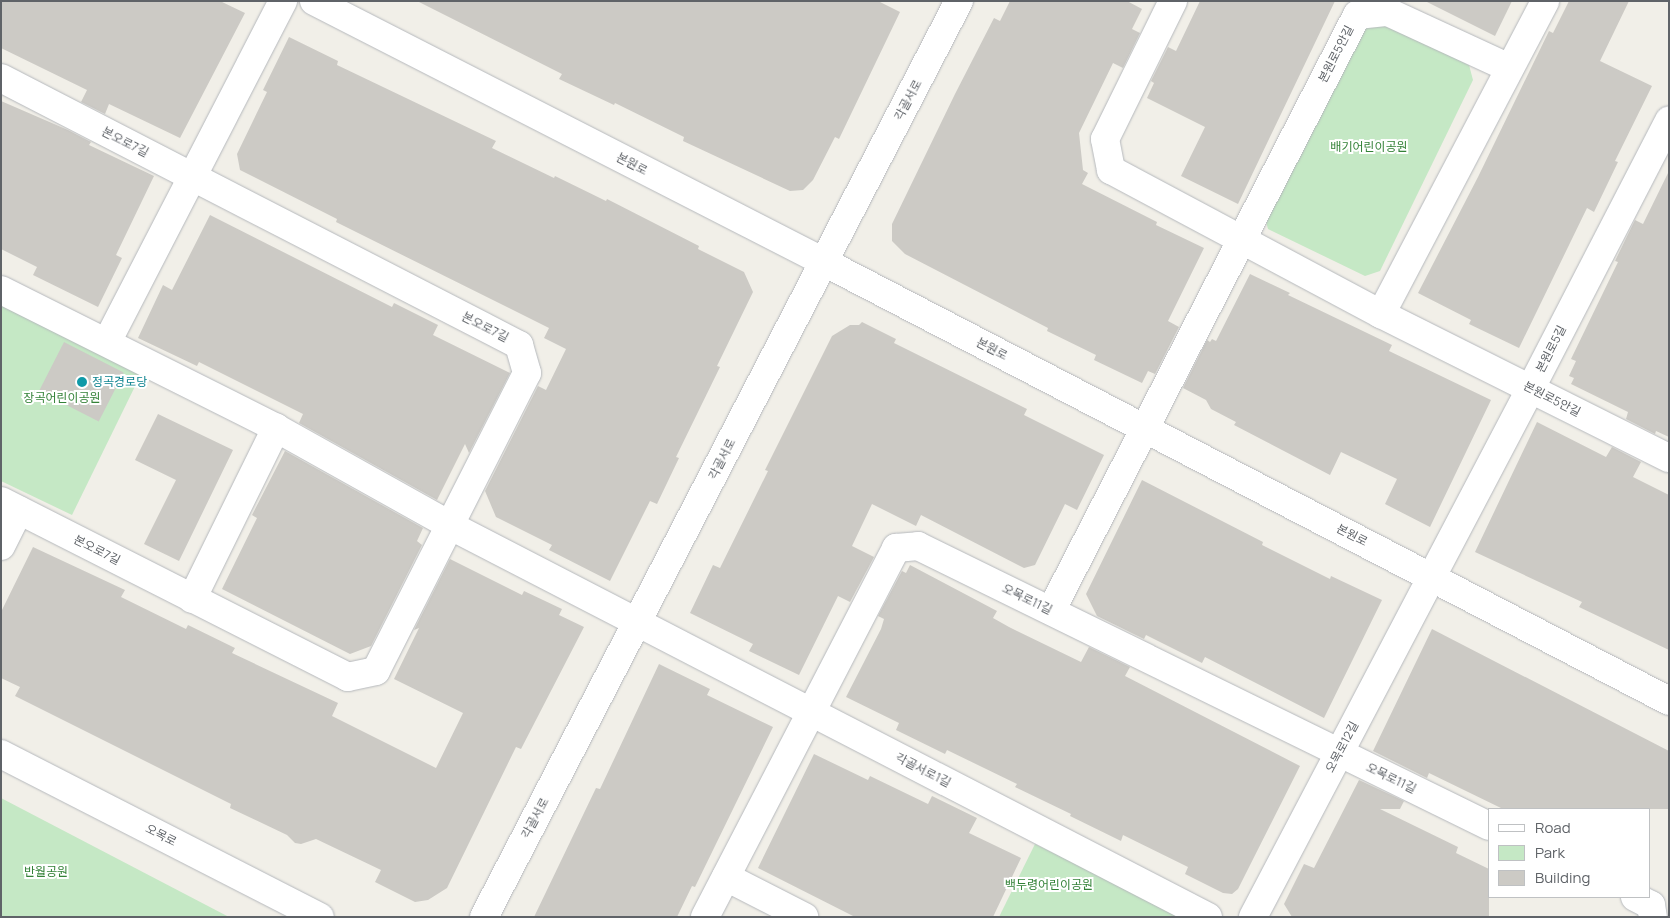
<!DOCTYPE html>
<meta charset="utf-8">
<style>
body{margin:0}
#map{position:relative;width:1670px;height:918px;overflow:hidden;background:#f1efe8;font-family:Manrope,"Noto Sans KR",sans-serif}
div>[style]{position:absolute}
.green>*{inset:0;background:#c5e8c5}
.building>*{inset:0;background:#cccac5;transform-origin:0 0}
.roads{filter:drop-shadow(0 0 1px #b5b8bc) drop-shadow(0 0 1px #b5b8bc)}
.street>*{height:28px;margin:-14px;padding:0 14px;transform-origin:14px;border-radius:14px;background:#fff}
.secondary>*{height:28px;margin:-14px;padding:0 14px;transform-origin:14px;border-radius:14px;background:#fff}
.dots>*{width:14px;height:14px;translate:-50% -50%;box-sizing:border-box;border:2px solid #fff;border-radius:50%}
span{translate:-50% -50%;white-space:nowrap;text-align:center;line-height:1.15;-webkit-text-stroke:4px #fff;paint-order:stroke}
.street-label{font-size:12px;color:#5f6368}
.park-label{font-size:12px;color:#348238}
.culture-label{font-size:12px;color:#0d838f}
.left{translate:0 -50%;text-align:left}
.frame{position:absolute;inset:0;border:2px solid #5f6368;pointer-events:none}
.legend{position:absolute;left:1488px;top:808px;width:162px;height:90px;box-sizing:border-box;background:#fff;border:1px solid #bfc1c3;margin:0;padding:6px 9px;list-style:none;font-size:15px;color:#5f6368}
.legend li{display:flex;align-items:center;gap:10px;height:25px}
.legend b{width:25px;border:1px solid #bfc1c3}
</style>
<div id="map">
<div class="green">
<div style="clip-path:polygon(1373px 17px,1469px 65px,1473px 80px,1380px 271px,1365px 276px,1268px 229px,1264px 214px,1358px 22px)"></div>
<div style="clip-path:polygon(1px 301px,143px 370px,72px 515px,1px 481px)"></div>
<div style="clip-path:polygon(1px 798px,229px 917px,1px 917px)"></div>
<div style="clip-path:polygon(1035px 844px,1184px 917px,999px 917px)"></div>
</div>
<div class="building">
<div style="clip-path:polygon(1px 1px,220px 1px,245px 13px,180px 138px,109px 104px,105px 114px,81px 102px,87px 90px,1px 48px)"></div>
<div style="clip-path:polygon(417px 1px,878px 1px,900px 12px,839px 139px,835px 137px,813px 180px,803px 190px,790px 191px,683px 141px,684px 137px,615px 103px,614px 105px,559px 79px,562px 74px)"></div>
<div style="clip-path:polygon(1010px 1px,1127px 1px,1142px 9px,1132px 29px,1140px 33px,1123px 68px,1113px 63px,1079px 133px,1083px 170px,1088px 173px,1082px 184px,1157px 222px,1156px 225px,1204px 248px,1168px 321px,1179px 327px,1155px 374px,1148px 371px,1142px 383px,1094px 360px,1096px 355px,1047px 331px,1048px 328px,905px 254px,892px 241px,892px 224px,955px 94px,994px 18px,1000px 21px)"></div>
<div style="clip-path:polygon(1200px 1px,1335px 1px,1238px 204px,1181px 176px,1205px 127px,1147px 98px,1154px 83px,1151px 81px,1168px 47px,1176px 51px)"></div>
<div style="clip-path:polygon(1425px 1px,1512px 1px,1495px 36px)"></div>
<div style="clip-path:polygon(1569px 1px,1629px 1px,1600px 61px,1652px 86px,1615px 161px,1618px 162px,1594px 212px,1587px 208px,1519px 348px,1469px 324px,1471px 320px,1418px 293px,1478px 177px,1549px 31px,1553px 33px)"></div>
<div style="clip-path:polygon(289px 37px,338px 61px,337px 65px,496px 141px,492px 148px,554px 178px,555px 176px,606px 201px,607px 199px,699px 246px,698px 249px,744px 272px,753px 292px,717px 366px,720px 367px,676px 457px,679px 458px,657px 504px,650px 501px,610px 581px,549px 550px,552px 545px,496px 517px,485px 491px,538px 386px,546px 390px,566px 349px,544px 338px,549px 328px,336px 222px,337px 219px,240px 170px,237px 154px,267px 92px,263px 90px)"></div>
<div style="clip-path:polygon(1px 101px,68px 130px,91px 142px,89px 145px,154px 176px,116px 255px,122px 258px,98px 307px,33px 275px,37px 267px,1px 249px)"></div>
<div style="clip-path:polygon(1669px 171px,1669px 437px,1656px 431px,1655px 434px,1626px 419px,1628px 412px,1571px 384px,1574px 378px,1569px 376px,1576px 361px,1571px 359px,1618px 262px,1615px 261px,1633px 224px,1635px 220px,1643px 224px)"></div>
<div style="clip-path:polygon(210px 215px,392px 307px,394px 303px,438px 325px,433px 335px,510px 373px,469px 453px,465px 444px,437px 500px,299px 423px,303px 414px,199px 362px,197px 366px,138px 338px,163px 285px,172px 290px)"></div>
<div style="clip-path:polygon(1250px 274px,1290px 293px,1288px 295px,1392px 345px,1389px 351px,1491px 400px,1430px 527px,1385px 504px,1397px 479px,1341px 452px,1330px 475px,1234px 425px,1236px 422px,1211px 409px,1206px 400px,1183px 388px,1207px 340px,1210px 342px,1212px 339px,1216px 341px)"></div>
<div style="clip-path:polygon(862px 322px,896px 339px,894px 343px,1027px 409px,1024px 415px,1104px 455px,1077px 510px,1065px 504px,1035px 565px,1024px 568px,921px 515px,916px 526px,872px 504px,852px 546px,874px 557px,850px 602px,838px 596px,799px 675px,749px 651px,753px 644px,690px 613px,713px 565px,720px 568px,768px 471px,765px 470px,832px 336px,850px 325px,859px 325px)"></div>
<div style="left:64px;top:342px;width:67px;height:55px;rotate:27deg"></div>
<div style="clip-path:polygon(158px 414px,233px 450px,179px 561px,144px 544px,176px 480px,135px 460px)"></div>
<div style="clip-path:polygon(1537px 422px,1606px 457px,1612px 447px,1641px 462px,1633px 477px,1669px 495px,1669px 650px,1579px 607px,1582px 602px,1475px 552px)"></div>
<div style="clip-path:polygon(285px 451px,423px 528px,417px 541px,422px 545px,371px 646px,350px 654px,222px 589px,257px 518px,252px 515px)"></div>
<div style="clip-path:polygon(1142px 480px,1263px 542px,1262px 545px,1330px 579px,1331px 576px,1382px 600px,1324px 718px,1205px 657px,1202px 663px,1146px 635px,1144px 639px,1097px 616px,1086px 594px)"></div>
<div style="clip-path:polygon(33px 547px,125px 590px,121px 597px,186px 629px,188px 625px,235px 648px,232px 653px,338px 703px,332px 716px,436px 768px,463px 713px,394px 679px,419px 628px,414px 630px,450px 559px,522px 595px,524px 591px,562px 609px,559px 615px,584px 627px,521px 749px,516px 747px,447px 888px,428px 900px,415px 902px,375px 882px,381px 870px,316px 839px,301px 844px,295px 843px,287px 835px,230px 808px,231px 804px,15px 696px,20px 687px,1px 678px,1px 612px)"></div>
<div style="clip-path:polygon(910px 565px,997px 611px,993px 618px,1009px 627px,1081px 662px,1089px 647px,1130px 667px,1125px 676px,1300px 766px,1238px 889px,1232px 894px,1223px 893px,1185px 874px,1188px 867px,1123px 835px,1121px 841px,1070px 816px,1071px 814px,1015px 787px,1017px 784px,947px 750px,945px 754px,896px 730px,899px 723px,846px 697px,881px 629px,884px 619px,878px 616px,902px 571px,906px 573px)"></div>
<div style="clip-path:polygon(1432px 629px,1669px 751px,1669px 809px,1503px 809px,1429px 773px,1427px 778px,1373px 751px)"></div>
<div style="clip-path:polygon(659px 664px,710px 689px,707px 695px,773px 727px,695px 887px,692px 886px,677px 917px,534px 917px,596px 788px,600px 789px)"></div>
<div style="clip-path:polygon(814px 754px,868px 780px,870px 776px,928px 804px,932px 796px,977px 818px,969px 833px,1021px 858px,993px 917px,855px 917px,758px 868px)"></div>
<div style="clip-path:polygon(1359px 780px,1404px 801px,1400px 809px,1380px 809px,1458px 847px,1456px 853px,1489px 869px,1489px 917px,1292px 917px,1284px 904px,1304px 864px,1314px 868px)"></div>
</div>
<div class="roads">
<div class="street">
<div style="left:1173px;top:1px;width:154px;rotate:116.2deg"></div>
<div style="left:1105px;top:139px;width:32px;rotate:79deg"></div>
<div style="left:1111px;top:170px;width:306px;rotate:28.1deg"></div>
<div style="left:1381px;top:314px;width:322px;rotate:26.6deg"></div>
<div style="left:1px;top:78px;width:583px;rotate:27.27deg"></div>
<div style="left:519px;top:345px;width:29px;rotate:74deg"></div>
<div style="left:527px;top:373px;width:334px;rotate:116.9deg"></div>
<div style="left:376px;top:671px;width:29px;rotate:168deg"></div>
<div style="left:348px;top:677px;width:389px;rotate:-153.1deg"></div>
<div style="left:1px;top:290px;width:308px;rotate:26.6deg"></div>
<div style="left:276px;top:428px;width:201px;rotate:29.2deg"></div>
<div style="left:451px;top:526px;width:852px;rotate:27.32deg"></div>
<div style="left:1381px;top:314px;width:353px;rotate:-62.3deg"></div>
<div style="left:107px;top:342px;width:384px;rotate:-62.7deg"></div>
<div style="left:1px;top:546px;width:40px;rotate:-63.4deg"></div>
<div style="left:192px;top:599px;width:191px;rotate:-63.8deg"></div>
<div style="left:1051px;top:611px;width:670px;rotate:-62.82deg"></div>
<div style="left:1357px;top:15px;width:31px;rotate:-6deg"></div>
<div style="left:1388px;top:12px;width:133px;rotate:24.8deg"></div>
<div style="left:726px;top:877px;width:88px;rotate:27.1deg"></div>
<div style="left:1635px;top:897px;width:18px;rotate:27deg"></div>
<div style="left:1651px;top:905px;width:12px;rotate:81deg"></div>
<div style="left:705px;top:917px;width:416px;rotate:-62.6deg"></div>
<div style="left:896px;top:548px;width:22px;rotate:-5deg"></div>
<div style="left:918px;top:546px;width:636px;rotate:26.12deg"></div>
<div style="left:1253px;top:917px;width:598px;rotate:-62.28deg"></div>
<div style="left:1531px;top:388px;width:301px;rotate:-62.7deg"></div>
</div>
<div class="secondary">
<div style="left:314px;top:1px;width:573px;rotate:27.1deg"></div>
<div style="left:824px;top:262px;width:952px;rotate:27.45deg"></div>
<div style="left:1px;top:754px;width:358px;rotate:27.1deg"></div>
<div style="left:484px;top:917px;width:1032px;rotate:-62.59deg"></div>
</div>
</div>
<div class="dots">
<div style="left:82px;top:382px;background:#0f9aa8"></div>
</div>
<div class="street-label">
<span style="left:1336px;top:54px;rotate:-63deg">본원로5안길</span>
<span style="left:908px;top:100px;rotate:-62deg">각골서로</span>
<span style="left:125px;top:142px;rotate:27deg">본오로7길</span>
<span style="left:632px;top:164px;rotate:27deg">본원로</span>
<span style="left:485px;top:327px;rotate:27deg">본오로7길</span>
<span style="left:992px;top:349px;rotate:27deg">본원로</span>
<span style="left:1551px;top:349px;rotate:-63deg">본원로5길</span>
<span style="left:1552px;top:399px;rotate:27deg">본원로5안길</span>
<span style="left:722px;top:459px;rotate:-63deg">각골서로</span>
<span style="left:1352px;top:535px;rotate:27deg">본원로</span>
<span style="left:97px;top:550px;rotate:27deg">본오로7길</span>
<span style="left:1027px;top:599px;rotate:26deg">오목로11길</span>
<span style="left:1342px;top:747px;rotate:-62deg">오목로12길</span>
<span style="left:923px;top:770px;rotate:27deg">각골서로1길</span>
<span style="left:1391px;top:778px;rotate:26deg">오목로11길</span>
<span style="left:535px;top:818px;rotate:-62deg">각골서로</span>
<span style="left:161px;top:835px;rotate:27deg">오목로</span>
</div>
<div class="park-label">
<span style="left:1369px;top:147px">배기어린이공원</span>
<span style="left:62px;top:398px">장곡어린이공원</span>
<span style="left:46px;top:872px">반월공원</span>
<span style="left:1049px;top:885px">백두령어린이공원</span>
</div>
<div class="culture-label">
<span class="left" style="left:92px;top:382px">정곡경로당</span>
</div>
<div class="frame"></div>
<ul class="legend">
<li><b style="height:6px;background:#fff"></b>Road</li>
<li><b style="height:14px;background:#c5e8c5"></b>Park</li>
<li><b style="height:14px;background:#cccac5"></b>Building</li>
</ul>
</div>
